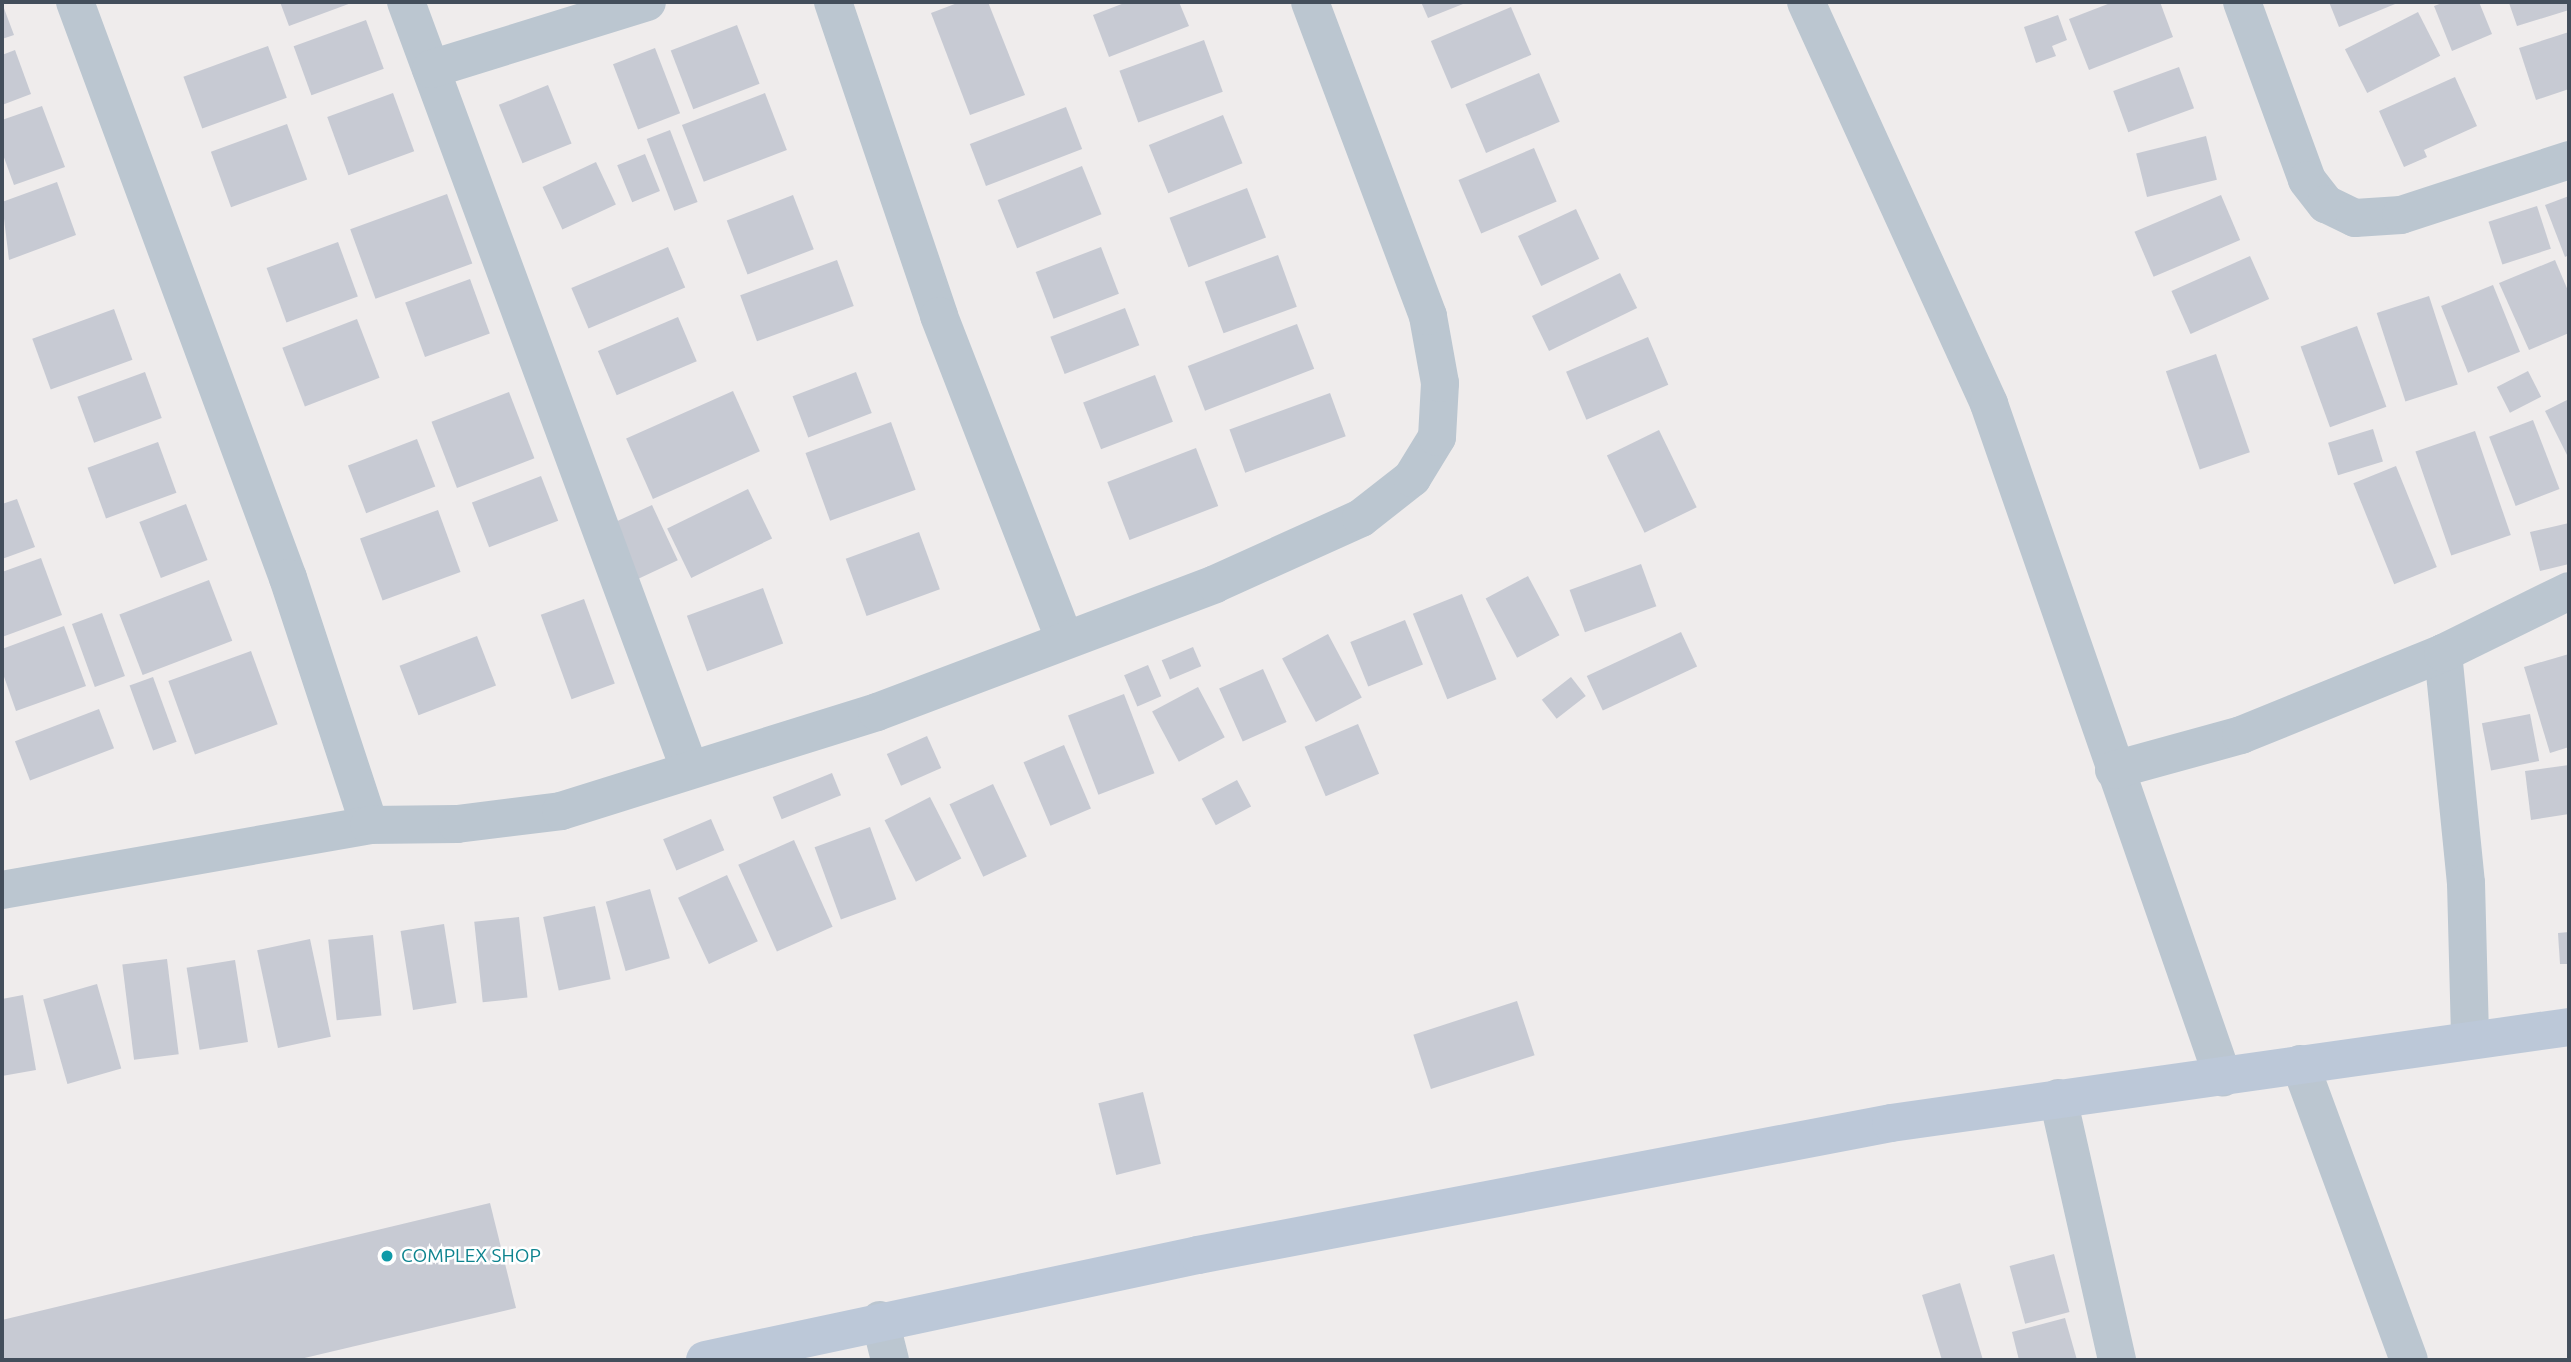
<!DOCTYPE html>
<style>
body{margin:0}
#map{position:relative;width:2571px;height:1362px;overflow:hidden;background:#efecec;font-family:Ubuntu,sans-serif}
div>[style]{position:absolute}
.building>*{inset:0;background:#c7cad3;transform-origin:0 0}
.street>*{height:38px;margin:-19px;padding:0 19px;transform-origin:19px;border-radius:19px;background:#bbc6d0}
.secondary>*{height:38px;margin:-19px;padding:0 19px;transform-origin:19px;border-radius:19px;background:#bcc8d8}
.dots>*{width:19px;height:19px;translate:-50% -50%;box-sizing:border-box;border:4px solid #fff;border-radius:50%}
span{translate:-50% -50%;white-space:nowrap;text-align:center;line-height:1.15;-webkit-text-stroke:5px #fff;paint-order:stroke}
.culture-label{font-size:19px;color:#0d838f}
.left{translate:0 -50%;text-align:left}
.frame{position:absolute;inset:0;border:4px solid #434e5b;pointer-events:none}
</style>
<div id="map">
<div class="building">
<div style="clip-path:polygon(280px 2px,354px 2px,289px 26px)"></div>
<div style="clip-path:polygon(960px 2px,988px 2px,1025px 95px,970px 115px,931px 13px)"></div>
<div style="clip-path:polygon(1127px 2px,1179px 2px,1189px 26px,1109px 57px,1093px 15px)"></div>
<div style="clip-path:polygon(1421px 2px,1468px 2px,1428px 18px)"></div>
<div style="clip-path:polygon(2113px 2px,2160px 2px,2173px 37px,2089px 70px,2069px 19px)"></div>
<div style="clip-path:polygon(2329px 2px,2400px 2px,2339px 27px)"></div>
<div style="clip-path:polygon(2445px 2px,2479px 2px,2492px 34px,2452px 51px,2434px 6px)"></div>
<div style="clip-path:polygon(2500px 2px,2569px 2px,2569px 10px,2517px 26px,2509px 3px)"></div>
<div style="clip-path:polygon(2px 3px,14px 35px,2px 39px)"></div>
<div style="left:1511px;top:7px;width:52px;height:87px;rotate:67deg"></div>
<div style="left:2418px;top:12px;width:49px;height:82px;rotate:63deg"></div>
<div style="clip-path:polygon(2058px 15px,2067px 40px,2052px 46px,2056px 56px,2036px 63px,2024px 27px)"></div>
<div style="left:366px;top:20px;width:52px;height:77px;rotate:70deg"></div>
<div style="left:737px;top:25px;width:63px;height:71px;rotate:69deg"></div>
<div style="clip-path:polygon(2569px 32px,2569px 89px,2536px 100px,2519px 48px)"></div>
<div style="left:1204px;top:40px;width:55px;height:90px;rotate:70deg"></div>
<div style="left:268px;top:46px;width:55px;height:90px;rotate:70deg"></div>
<div style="left:655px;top:48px;width:70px;height:45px;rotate:69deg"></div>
<div style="clip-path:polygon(15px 50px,31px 94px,2px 105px,2px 55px)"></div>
<div style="left:2179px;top:67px;width:44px;height:70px;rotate:70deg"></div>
<div style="left:1539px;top:73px;width:53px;height:80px;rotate:67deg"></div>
<div style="clip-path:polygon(2455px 77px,2477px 126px,2424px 150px,2427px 157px,2404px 167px,2379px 111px)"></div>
<div style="left:548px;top:85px;width:63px;height:53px;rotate:68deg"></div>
<div style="left:393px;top:93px;width:62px;height:70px;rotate:70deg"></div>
<div style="left:765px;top:93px;width:61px;height:89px;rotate:69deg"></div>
<div style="clip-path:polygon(42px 106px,65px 167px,14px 185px,2px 152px,2px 120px)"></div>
<div style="left:1066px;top:107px;width:45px;height:103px;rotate:69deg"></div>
<div style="left:1223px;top:115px;width:52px;height:80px;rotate:68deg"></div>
<div style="left:287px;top:124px;width:59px;height:81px;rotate:70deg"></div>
<div style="left:670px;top:130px;width:77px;height:25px;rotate:69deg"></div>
<div style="left:2206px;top:136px;width:45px;height:72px;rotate:76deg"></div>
<div style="left:1534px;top:148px;width:58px;height:82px;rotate:67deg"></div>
<div style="left:645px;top:154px;width:40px;height:30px;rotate:68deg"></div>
<div style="left:596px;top:162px;width:47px;height:59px;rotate:65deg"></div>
<div style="left:1082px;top:166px;width:52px;height:91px;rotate:68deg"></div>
<div style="clip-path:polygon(57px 182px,76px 235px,9px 260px,2px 202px)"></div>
<div style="left:1247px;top:188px;width:53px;height:83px;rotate:69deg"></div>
<div style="left:447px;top:194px;width:74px;height:103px;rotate:70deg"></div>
<div style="left:793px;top:195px;width:58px;height:71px;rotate:69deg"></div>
<div style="left:2221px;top:195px;width:49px;height:94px;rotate:67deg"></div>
<div style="clip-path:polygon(2569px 196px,2569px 255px,2565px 257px,2545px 205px)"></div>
<div style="left:2537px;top:206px;width:45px;height:51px;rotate:72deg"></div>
<div style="left:1576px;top:209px;width:55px;height:64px;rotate:65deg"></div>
<div style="left:338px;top:242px;width:58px;height:76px;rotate:70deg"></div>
<div style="left:668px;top:247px;width:44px;height:105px;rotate:67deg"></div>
<div style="left:1101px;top:247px;width:50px;height:70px;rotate:69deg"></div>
<div style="left:1278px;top:255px;width:55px;height:78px;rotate:70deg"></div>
<div style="left:2250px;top:256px;width:47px;height:86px;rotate:66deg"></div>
<div style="left:837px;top:260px;width:49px;height:103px;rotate:70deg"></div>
<div style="clip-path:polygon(2555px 260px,2569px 293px,2569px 333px,2529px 350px,2499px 283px)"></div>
<div style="left:1620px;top:273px;width:39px;height:98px;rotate:64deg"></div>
<div style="left:470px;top:279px;width:58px;height:69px;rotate:70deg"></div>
<div style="left:2493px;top:285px;width:72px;height:56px;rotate:68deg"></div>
<div style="left:2429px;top:296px;width:93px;height:55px;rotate:72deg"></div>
<div style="left:1125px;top:308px;width:40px;height:80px;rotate:69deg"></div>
<div style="left:114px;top:309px;width:54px;height:87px;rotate:70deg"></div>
<div style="left:678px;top:317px;width:48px;height:87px;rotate:67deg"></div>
<div style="left:357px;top:319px;width:63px;height:80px;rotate:69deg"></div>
<div style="left:1297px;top:324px;width:48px;height:117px;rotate:69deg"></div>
<div style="left:2357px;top:326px;width:86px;height:60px;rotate:70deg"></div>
<div style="left:1648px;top:337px;width:52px;height:89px;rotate:67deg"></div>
<div style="left:2216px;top:354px;width:104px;height:53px;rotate:71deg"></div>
<div style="left:2528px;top:371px;width:29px;height:35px;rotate:63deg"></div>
<div style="left:145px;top:372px;width:49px;height:72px;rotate:70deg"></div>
<div style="left:856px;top:372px;width:44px;height:68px;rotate:69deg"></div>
<div style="left:1155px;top:375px;width:50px;height:77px;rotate:69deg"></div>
<div style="left:733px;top:391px;width:66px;height:117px;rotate:66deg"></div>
<div style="left:509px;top:392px;width:71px;height:83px;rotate:69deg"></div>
<div style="left:1330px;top:393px;width:46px;height:107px;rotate:70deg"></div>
<div style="clip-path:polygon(2569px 399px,2569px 459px,2545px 411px)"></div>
<div style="left:2533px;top:420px;width:74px;height:47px;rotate:69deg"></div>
<div style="left:891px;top:422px;width:72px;height:91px;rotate:70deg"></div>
<div style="left:2373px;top:429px;width:34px;height:47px;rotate:73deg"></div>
<div style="left:1659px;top:430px;width:86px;height:58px;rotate:64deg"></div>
<div style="left:2475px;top:431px;width:110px;height:63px;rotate:71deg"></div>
<div style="left:417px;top:439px;width:51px;height:74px;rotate:69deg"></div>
<div style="left:158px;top:442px;width:54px;height:75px;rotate:70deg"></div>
<div style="left:1196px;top:448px;width:62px;height:95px;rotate:69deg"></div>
<div style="left:2396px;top:466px;width:109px;height:46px;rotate:68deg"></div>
<div style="left:541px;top:476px;width:48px;height:74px;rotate:69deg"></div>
<div style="left:748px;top:489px;width:55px;height:90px;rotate:64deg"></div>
<div style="clip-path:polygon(17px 499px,35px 547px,2px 559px,2px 504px)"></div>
<div style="left:186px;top:504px;width:60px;height:50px;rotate:69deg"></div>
<div style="left:652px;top:505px;width:61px;height:44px;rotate:65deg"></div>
<div style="left:438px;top:510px;width:66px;height:83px;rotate:70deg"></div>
<div style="clip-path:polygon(2569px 523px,2569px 564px,2540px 571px,2530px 532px)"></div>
<div style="left:919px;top:532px;width:61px;height:78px;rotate:70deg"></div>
<div style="clip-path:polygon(41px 558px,62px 615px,2px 637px,2px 572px)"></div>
<div style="left:1641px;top:564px;width:45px;height:76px;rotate:70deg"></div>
<div style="left:1528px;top:576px;width:67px;height:48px;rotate:62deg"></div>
<div style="left:209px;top:580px;width:65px;height:96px;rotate:69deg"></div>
<div style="left:763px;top:588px;width:59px;height:81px;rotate:70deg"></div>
<div style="left:1462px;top:594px;width:92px;height:53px;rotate:68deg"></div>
<div style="left:584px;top:599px;width:90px;height:46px;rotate:70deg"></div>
<div style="left:102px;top:613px;width:67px;height:32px;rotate:70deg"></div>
<div style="left:1405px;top:620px;width:48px;height:59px;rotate:68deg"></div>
<div style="clip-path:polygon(64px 626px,86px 686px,16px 711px,2px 671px,2px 649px)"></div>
<div style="left:1681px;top:632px;width:38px;height:104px;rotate:65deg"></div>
<div style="left:1328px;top:634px;width:72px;height:52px;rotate:62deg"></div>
<div style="left:477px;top:636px;width:53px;height:83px;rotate:69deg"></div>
<div style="left:1193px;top:647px;width:21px;height:34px;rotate:67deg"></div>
<div style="left:251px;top:651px;width:78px;height:88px;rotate:70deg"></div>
<div style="clip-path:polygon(2569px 654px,2569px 747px,2550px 753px,2524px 667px)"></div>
<div style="left:1148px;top:665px;width:34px;height:26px;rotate:67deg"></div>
<div style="left:1263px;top:669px;width:58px;height:48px;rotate:66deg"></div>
<div style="left:153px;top:677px;width:69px;height:25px;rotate:70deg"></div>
<div style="left:1571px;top:677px;width:24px;height:37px;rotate:52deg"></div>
<div style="left:1198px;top:687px;width:57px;height:52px;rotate:62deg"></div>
<div style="left:1124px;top:694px;width:85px;height:60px;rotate:69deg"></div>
<div style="left:99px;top:709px;width:42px;height:90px;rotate:69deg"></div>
<div style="left:2530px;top:714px;width:48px;height:49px;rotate:79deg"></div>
<div style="left:1358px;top:724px;width:54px;height:58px;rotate:67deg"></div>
<div style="left:927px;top:736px;width:35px;height:44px;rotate:66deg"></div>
<div style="left:1064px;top:745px;width:69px;height:44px;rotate:67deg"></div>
<div style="clip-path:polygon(2569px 765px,2569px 814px,2531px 820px,2525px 771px)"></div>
<div style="left:832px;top:773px;width:24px;height:64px;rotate:68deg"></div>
<div style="left:1237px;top:780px;width:30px;height:40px;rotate:62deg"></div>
<div style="left:993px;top:784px;width:80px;height:48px;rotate:65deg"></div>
<div style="left:930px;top:797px;width:69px;height:51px;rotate:63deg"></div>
<div style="left:711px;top:819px;width:34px;height:52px;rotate:67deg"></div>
<div style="left:870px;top:827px;width:77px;height:59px;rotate:70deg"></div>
<div style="left:794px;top:840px;width:95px;height:61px;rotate:66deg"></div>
<div style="left:727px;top:875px;width:73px;height:54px;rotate:65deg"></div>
<div style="left:650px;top:889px;width:72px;height:46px;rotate:74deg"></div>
<div style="left:595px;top:906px;width:75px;height:53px;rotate:78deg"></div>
<div style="left:519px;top:917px;width:81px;height:45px;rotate:84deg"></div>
<div style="left:444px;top:924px;width:80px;height:44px;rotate:81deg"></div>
<div style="clip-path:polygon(2569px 932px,2569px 964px,2560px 964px,2558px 933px)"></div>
<div style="left:373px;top:935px;width:81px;height:45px;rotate:84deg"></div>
<div style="left:310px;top:939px;width:100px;height:54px;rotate:78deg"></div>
<div style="left:167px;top:959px;width:96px;height:45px;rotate:83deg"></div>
<div style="left:235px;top:960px;width:83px;height:49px;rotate:81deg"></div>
<div style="left:97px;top:984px;width:88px;height:56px;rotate:74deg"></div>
<div style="clip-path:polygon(23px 995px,36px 1070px,2px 1076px,2px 999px)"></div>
<div style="left:1517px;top:1001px;width:57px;height:109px;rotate:72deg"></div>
<div style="left:1143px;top:1092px;width:74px;height:46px;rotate:76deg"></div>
<div style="clip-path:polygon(490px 1203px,516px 1308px,296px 1360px,2px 1360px,2px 1320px)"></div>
<div style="left:2054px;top:1254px;width:60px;height:46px;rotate:75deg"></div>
<div style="clip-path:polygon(1960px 1283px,1983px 1360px,1942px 1360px,1922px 1295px)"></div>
<div style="clip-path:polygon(2065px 1318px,2077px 1360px,2019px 1360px,2012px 1332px)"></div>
</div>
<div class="street">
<div style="left:75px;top:2px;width:614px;rotate:69.71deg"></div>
<div style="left:288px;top:578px;width:260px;rotate:71.8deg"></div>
<div style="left:406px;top:2px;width:817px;rotate:69.72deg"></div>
<div style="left:833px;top:2px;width:331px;rotate:71.3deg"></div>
<div style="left:939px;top:316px;width:345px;rotate:68.8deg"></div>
<div style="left:1806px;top:2px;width:442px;rotate:65.5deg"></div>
<div style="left:1989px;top:404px;width:713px;rotate:70.85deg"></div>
<div style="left:2242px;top:2px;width:189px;rotate:69.9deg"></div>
<div style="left:2307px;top:180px;width:31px;rotate:52deg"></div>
<div style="left:2326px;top:204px;width:32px;rotate:26deg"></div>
<div style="left:2355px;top:218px;width:46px;rotate:-3.7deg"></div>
<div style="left:2401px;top:215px;width:177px;rotate:-18.1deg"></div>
<div style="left:431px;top:69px;width:226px;rotate:-17.2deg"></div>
<div style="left:2443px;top:653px;width:231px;rotate:84.3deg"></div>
<div style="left:2466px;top:883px;width:156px;rotate:88.5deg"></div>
<div style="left:2114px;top:770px;width:132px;rotate:-15.4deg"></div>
<div style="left:2241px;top:735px;width:218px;rotate:-22.1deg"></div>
<div style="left:2443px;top:653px;width:140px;rotate:-26.2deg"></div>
<div style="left:2px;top:890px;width:373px;rotate:-10deg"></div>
<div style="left:369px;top:825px;width:88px;rotate:-0.7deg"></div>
<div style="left:457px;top:824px;width:105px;rotate:-7.1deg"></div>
<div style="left:561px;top:811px;width:331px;rotate:-17.4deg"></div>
<div style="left:877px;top:712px;width:361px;rotate:-20.7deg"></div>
<div style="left:1215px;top:584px;width:160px;rotate:-24.3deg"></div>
<div style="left:1361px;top:518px;width:65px;rotate:-38.1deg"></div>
<div style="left:1412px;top:478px;width:48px;rotate:-58.6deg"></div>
<div style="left:1437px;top:437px;width:54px;rotate:-86.8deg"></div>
<div style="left:1440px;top:383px;width:68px;rotate:-100.2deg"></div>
<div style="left:1428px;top:316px;width:335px;rotate:-110.6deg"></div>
<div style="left:2300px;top:1064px;width:315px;rotate:69.8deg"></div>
<div style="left:2058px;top:1098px;width:269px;rotate:77.3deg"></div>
<div style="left:880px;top:1320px;width:41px;rotate:76deg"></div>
</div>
<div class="secondary">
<div style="left:705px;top:1360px;width:504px;rotate:-12.02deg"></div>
<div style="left:1198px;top:1255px;width:705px;rotate:-10.78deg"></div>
<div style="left:1891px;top:1123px;width:685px;rotate:-8.06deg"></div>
</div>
<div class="dots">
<div style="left:387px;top:1256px;background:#0f9aa8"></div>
</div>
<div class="culture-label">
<span class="left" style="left:401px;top:1256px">COMPLEX SHOP</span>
</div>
<div class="frame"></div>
</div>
